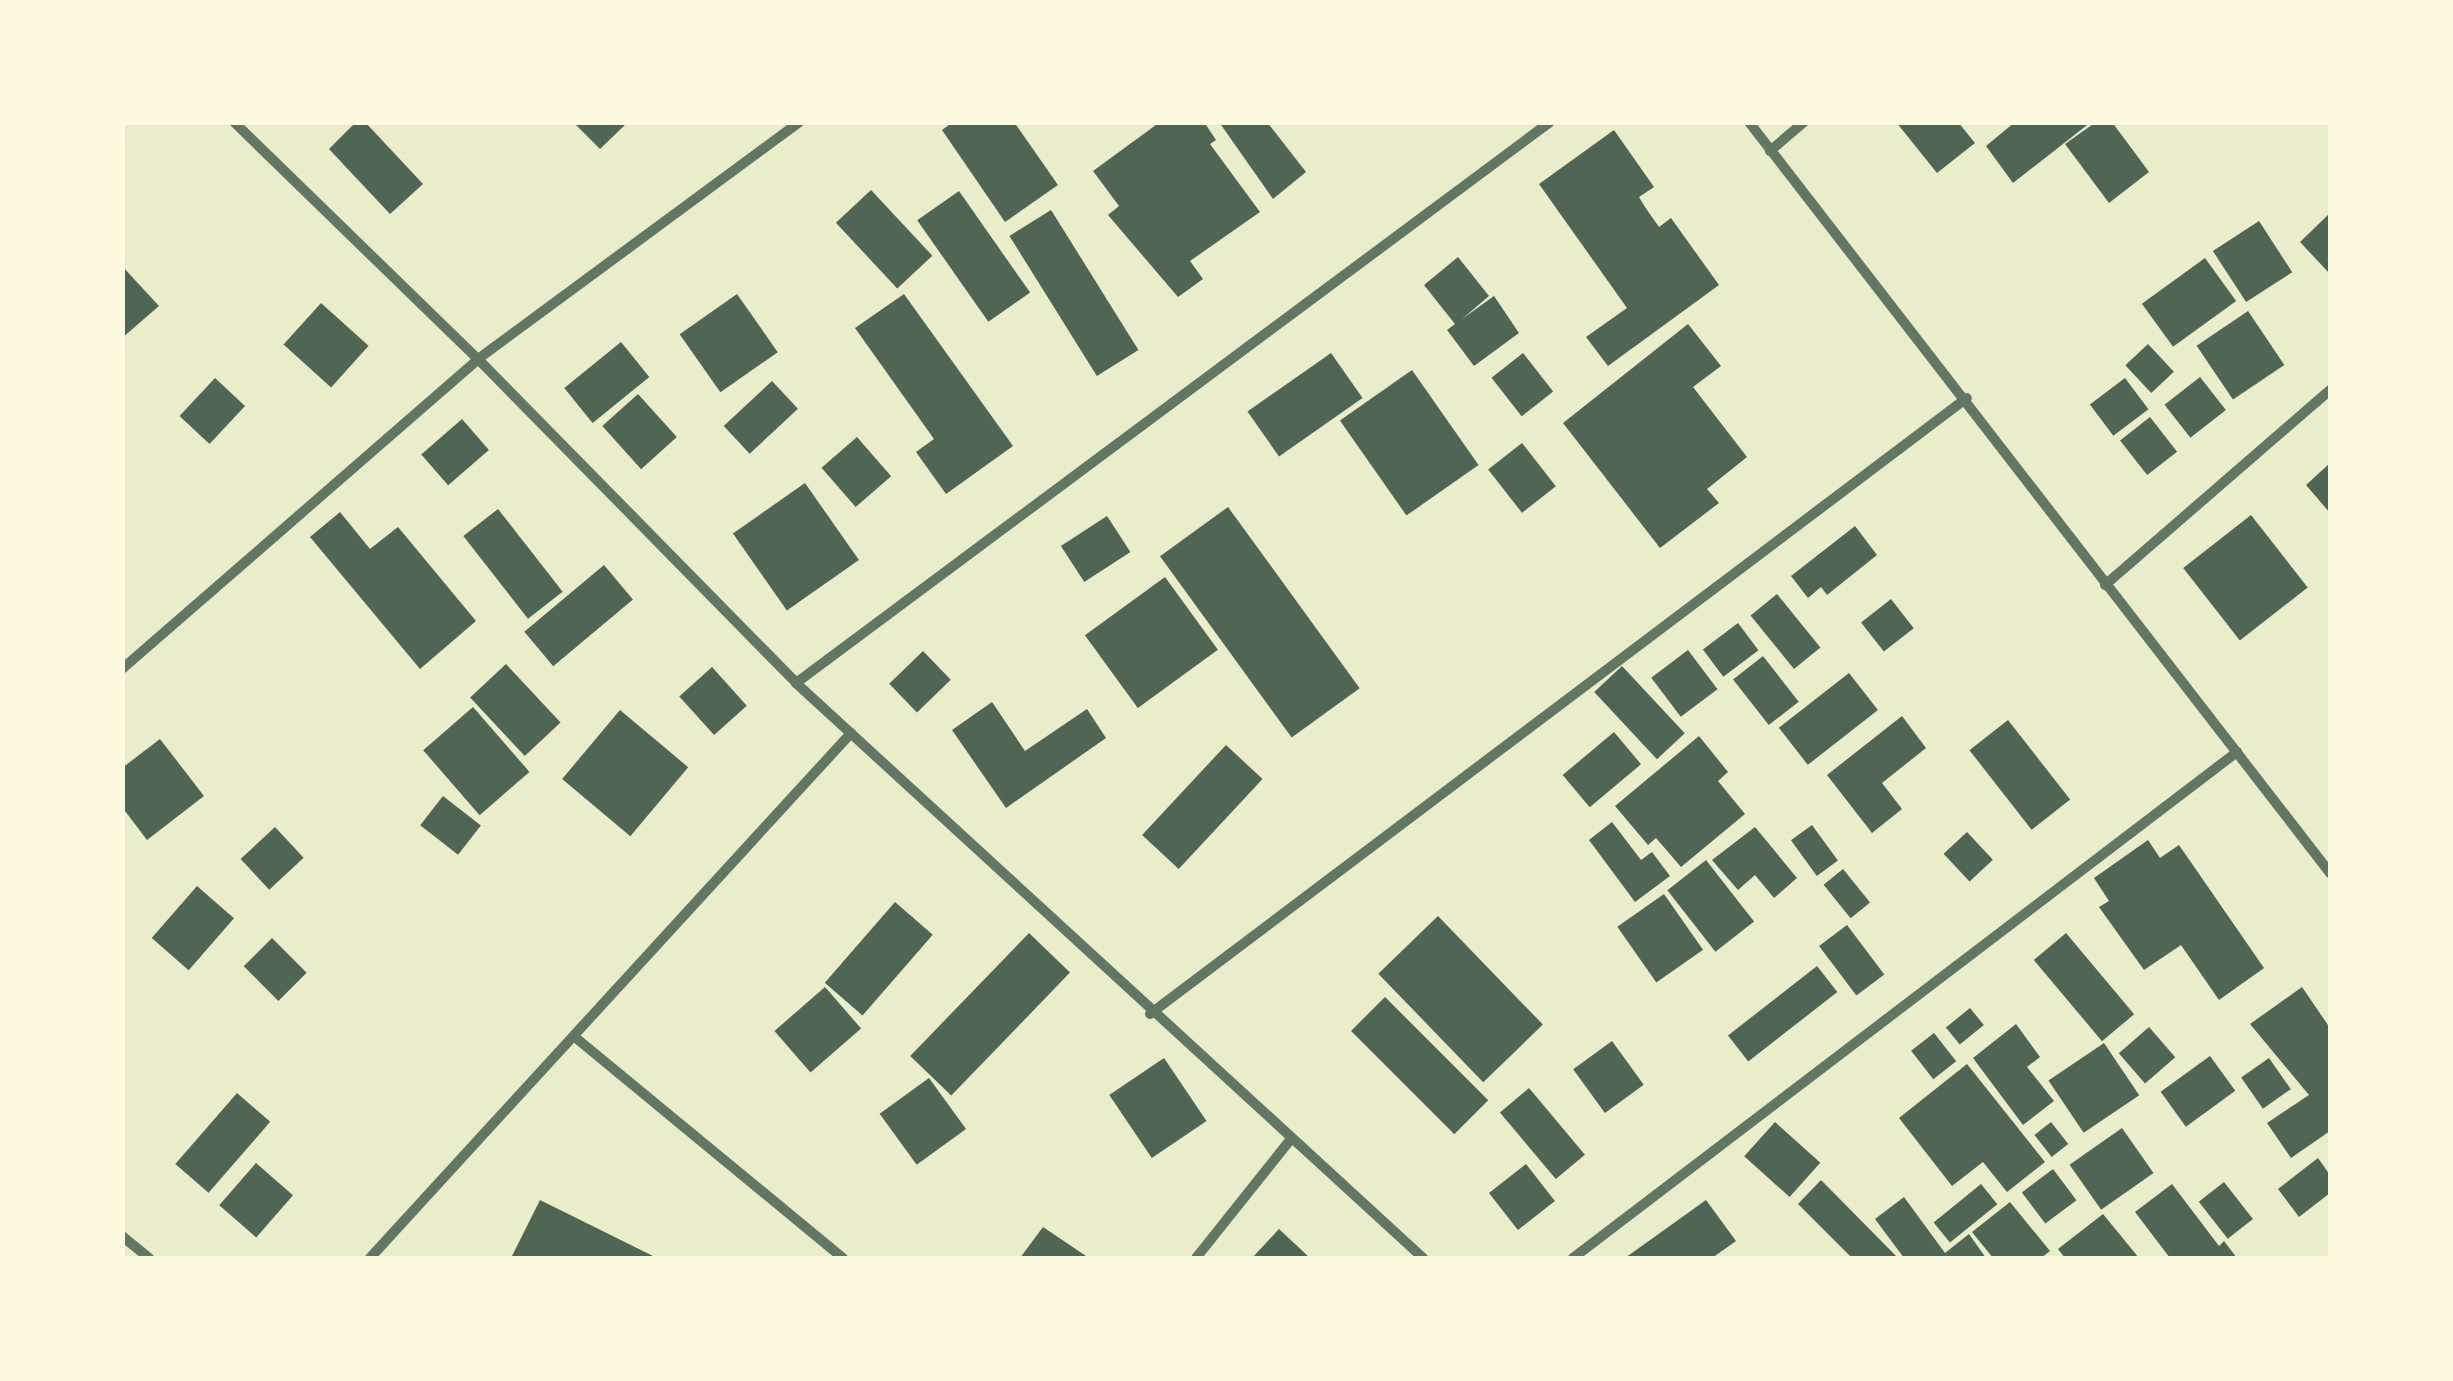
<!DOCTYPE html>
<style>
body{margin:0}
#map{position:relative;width:2453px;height:1381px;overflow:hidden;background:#e9edc9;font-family:Manrope,sans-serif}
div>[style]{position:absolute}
.building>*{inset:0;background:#4f6655;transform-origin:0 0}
.minor>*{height:10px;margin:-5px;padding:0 5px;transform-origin:5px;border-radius:5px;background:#617663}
span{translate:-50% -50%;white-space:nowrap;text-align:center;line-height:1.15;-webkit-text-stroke:8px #fefae0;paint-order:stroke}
.frame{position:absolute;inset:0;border:125px solid #fefae0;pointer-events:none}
</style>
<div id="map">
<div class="building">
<div style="clip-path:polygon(356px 122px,365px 122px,423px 184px,390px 214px,329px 149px)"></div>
<div style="clip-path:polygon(573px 122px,628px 122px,600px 149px)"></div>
<div style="clip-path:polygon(953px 122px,1014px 122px,1058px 185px,1005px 222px,942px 130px)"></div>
<div style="clip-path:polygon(1160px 122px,1204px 122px,1216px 140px,1210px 144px,1260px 212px,1190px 261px,1203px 279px,1178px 297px,1108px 215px,1119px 206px,1093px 171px)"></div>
<div style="clip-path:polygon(1219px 122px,1267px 122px,1306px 172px,1273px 199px)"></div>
<div style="clip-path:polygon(1896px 122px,1958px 122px,1975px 143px,1937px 173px)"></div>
<div style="clip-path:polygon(2015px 122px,2091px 122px,2013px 183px,1986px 146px)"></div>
<div style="clip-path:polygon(2096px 122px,2112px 122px,2149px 172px,2109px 203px,2065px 144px)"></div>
<div style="clip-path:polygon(1614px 130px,1654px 187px,1639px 197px,1645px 207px,1659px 227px,1671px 218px,1719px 285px,1608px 366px,1586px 337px,1627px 308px,1539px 184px)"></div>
<div style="left:871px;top:190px;width:90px;height:48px;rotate:47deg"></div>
<div style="left:959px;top:191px;width:124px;height:51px;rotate:55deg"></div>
<div style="left:1051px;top:210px;width:165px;height:49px;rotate:58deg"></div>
<div style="clip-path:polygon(2330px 213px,2330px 274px,2300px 242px)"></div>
<div style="left:2259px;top:221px;width:61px;height:55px;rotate:57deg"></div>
<div style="clip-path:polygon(1458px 257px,1489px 296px,1462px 319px,1494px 296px,1519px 333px,1474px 366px,1447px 330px,1455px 324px,1424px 285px)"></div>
<div style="left:2205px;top:258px;width:53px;height:78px;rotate:54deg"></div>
<div style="clip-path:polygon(122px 266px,159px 306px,122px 338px)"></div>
<div style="left:737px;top:294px;width:71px;height:70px;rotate:55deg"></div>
<div style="clip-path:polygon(904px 294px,1013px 446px,946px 494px,916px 452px,934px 439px,855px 328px)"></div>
<div style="left:321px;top:303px;width:64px;height:56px;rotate:42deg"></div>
<div style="left:2248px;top:311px;width:65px;height:62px;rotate:56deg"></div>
<div style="clip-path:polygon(1688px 324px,1721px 366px,1693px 387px,1747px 457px,1707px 489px,1719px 503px,1660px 548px,1563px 423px)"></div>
<div style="left:621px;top:342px;width:45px;height:73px;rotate:51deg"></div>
<div style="left:2148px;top:344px;width:38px;height:31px;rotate:47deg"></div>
<div style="left:1331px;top:353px;width:55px;height:102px;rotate:55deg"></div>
<div style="left:1523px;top:353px;width:49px;height:40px;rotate:52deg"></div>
<div style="left:1412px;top:370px;width:116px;height:88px;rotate:55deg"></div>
<div style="left:2200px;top:377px;width:42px;height:45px;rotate:52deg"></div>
<div style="left:215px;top:378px;width:41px;height:52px;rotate:43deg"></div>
<div style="left:2125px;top:378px;width:39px;height:44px;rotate:53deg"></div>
<div style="left:772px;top:381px;width:38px;height:66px;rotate:47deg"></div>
<div style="left:638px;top:394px;width:58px;height:48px;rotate:48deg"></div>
<div style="left:2150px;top:417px;width:44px;height:38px;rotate:52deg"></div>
<div style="left:462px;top:419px;width:41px;height:54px;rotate:49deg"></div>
<div style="left:857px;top:437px;width:52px;height:47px;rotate:49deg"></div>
<div style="left:1522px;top:443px;width:55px;height:43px;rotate:52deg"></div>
<div style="clip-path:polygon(2330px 463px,2330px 513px,2306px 485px)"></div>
<div style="left:805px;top:483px;width:94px;height:88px;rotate:55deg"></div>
<div style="left:1228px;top:507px;width:224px;height:84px;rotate:54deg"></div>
<div style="left:498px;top:509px;width:105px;height:44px;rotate:52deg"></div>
<div style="clip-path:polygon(340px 512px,370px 549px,398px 527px,476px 621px,420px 669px,310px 537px)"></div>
<div style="left:2251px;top:515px;width:92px;height:86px;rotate:52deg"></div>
<div style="left:1107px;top:516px;width:43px;height:55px;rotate:57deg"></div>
<div style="clip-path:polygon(1855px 526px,1877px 555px,1827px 595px,1821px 587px,1808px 598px,1791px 576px)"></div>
<div style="left:604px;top:565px;width:45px;height:104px;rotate:50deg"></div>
<div style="left:1165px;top:577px;width:90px;height:99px;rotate:54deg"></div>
<div style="left:1777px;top:594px;width:69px;height:34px;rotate:51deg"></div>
<div style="left:1891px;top:599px;width:37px;height:38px;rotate:52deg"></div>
<div style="left:1738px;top:623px;width:34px;height:44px;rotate:53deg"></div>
<div style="left:1688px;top:650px;width:49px;height:46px;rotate:53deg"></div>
<div style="left:923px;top:651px;width:40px;height:47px;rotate:46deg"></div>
<div style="left:1763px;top:656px;width:58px;height:38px;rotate:52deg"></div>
<div style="left:506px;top:664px;width:80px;height:49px;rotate:47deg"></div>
<div style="left:1622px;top:666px;width:92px;height:38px;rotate:47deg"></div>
<div style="left:712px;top:667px;width:52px;height:44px;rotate:48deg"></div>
<div style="left:1849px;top:673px;width:47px;height:89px;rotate:52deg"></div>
<div style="clip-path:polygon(992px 702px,1025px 751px,1087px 709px,1106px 738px,1006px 808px,952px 730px)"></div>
<div style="left:473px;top:707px;width:86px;height:66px;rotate:49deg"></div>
<div style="left:620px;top:710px;width:89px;height:90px;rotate:40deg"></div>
<div style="clip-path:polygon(1902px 716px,1926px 748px,1882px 783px,1902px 809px,1872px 833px,1827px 775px)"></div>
<div style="left:2008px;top:720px;width:101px;height:49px;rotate:52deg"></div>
<div style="left:1614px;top:732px;width:42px;height:67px;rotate:50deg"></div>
<div style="clip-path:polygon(1699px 736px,1728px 772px,1718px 781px,1745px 814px,1681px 867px,1656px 838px,1648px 845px,1615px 806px)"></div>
<div style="clip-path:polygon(160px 739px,204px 796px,147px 840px,122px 807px,122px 768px)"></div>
<div style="left:1226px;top:745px;width:50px;height:123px;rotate:43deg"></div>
<div style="left:443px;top:796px;width:48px;height:37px;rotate:38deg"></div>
<div style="clip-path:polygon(1612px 822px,1641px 860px,1652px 852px,1670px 876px,1635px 902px,1589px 840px)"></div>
<div style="left:1812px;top:825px;width:44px;height:26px;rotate:54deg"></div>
<div style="left:275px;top:827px;width:42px;height:47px;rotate:47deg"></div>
<div style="clip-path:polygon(1755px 827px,1797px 878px,1774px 898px,1755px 875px,1738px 890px,1712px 860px)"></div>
<div style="left:1967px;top:832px;width:38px;height:32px;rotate:47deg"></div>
<div style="clip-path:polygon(2148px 840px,2160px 858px,2179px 845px,2264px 968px,2219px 1000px,2181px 945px,2144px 970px,2099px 907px,2109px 901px,2094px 878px)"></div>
<div style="left:1706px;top:860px;width:78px;height:49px;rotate:52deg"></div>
<div style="left:1843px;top:869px;width:43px;height:25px;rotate:51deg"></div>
<div style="left:197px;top:886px;width:49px;height:69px;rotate:41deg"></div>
<div style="left:1664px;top:894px;width:68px;height:57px;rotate:55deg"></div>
<div style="left:895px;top:902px;width:50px;height:107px;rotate:41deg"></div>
<div style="left:1438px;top:916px;width:151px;height:83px;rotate:46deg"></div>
<div style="left:1847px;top:925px;width:62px;height:35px;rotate:53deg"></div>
<div style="left:1029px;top:933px;width:57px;height:171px;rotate:44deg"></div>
<div style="left:2066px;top:933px;width:106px;height:42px;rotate:50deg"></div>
<div style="left:272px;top:938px;width:49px;height:40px;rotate:45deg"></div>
<div style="left:1817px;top:966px;width:33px;height:113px;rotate:52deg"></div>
<div style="left:825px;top:987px;width:55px;height:67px;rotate:49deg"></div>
<div style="clip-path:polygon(2302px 987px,2330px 1028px,2330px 1131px,2291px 1158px,2267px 1123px,2309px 1095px,2250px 1024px)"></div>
<div style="left:1385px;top:997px;width:146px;height:48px;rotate:45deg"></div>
<div style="left:1970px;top:1008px;width:22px;height:31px;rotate:51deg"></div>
<div style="clip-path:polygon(2016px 1024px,2040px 1057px,2027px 1067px,2054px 1101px,2023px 1125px,1973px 1058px)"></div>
<div style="left:2149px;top:1027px;width:40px;height:40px;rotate:49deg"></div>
<div style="left:1934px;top:1033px;width:36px;height:29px;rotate:52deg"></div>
<div style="left:1612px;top:1041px;width:54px;height:48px;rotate:54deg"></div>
<div style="left:2104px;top:1043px;width:63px;height:67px;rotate:56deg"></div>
<div style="left:2210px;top:1056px;width:43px;height:61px;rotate:54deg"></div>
<div style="left:1164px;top:1058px;width:76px;height:66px;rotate:56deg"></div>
<div style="left:2269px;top:1058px;width:38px;height:34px;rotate:55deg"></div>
<div style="clip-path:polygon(1967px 1064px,2045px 1162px,2007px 1192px,1983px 1162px,1952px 1186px,1899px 1118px)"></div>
<div style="left:929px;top:1078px;width:63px;height:61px;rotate:54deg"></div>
<div style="left:1529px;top:1088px;width:87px;height:38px;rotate:50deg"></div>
<div style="left:237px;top:1093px;width:44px;height:94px;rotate:41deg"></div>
<div style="left:1775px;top:1122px;width:61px;height:46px;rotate:42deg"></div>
<div style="left:2051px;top:1122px;width:28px;height:21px;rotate:52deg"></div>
<div style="left:2122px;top:1128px;width:55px;height:64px;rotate:55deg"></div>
<div style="clip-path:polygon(2318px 1158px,2330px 1175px,2330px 1193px,2299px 1217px,2278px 1189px)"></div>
<div style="left:256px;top:1163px;width:49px;height:56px;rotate:41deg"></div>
<div style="left:1526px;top:1164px;width:47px;height:47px;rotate:52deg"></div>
<div style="left:2053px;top:1169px;width:39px;height:39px;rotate:53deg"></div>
<div style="clip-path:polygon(1821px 1180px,1898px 1258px,1852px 1258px,1798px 1204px)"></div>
<div style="left:2224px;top:1182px;width:47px;height:32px;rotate:52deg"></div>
<div style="left:1981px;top:1184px;width:26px;height:61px;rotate:51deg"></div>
<div style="clip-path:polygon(2172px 1184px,2219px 1246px,2224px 1241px,2237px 1258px,2170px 1258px,2135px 1212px)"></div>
<div style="clip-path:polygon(1904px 1197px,1945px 1253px,1969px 1234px,1986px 1258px,1904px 1258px,1875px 1219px)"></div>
<div style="clip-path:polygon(540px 1200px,657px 1258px,511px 1258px)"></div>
<div style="clip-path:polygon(1706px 1200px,1736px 1241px,1712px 1258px,1625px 1258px)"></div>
<div style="clip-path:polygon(2010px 1202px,2050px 1251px,2041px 1258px,1993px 1258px,1972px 1232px)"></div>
<div style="clip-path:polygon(2103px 1214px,2139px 1258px,2065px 1258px,2058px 1249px)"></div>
<div style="clip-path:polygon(1043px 1227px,1089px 1258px,1020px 1258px)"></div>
<div style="clip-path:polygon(1279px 1229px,1310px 1258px,1252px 1258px)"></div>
</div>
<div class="minor">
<div style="left:234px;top:122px;width:340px;rotate:44.2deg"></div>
<div style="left:478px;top:359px;width:454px;rotate:45.5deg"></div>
<div style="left:796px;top:683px;width:851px;rotate:42.52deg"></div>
<div style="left:1749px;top:122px;width:950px;rotate:52.27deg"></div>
<div style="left:1770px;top:151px;width:45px;rotate:-40.5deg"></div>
<div style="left:2105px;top:585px;width:298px;rotate:-40.9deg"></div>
<div style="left:122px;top:669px;width:472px;rotate:-41deg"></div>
<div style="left:478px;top:359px;width:399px;rotate:-36.4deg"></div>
<div style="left:796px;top:683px;width:940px;rotate:-36.65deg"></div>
<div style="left:1150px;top:1014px;width:1023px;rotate:-37.02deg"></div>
<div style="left:576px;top:1038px;width:346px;rotate:39.5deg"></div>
<div style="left:122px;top:1236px;width:35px;rotate:39deg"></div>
<div style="left:370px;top:1258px;width:712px;rotate:-47.5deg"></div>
<div style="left:1196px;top:1258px;width:152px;rotate:-51.4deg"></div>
<div style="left:1573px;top:1258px;width:835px;rotate:-37.31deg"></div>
</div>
<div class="frame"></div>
</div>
